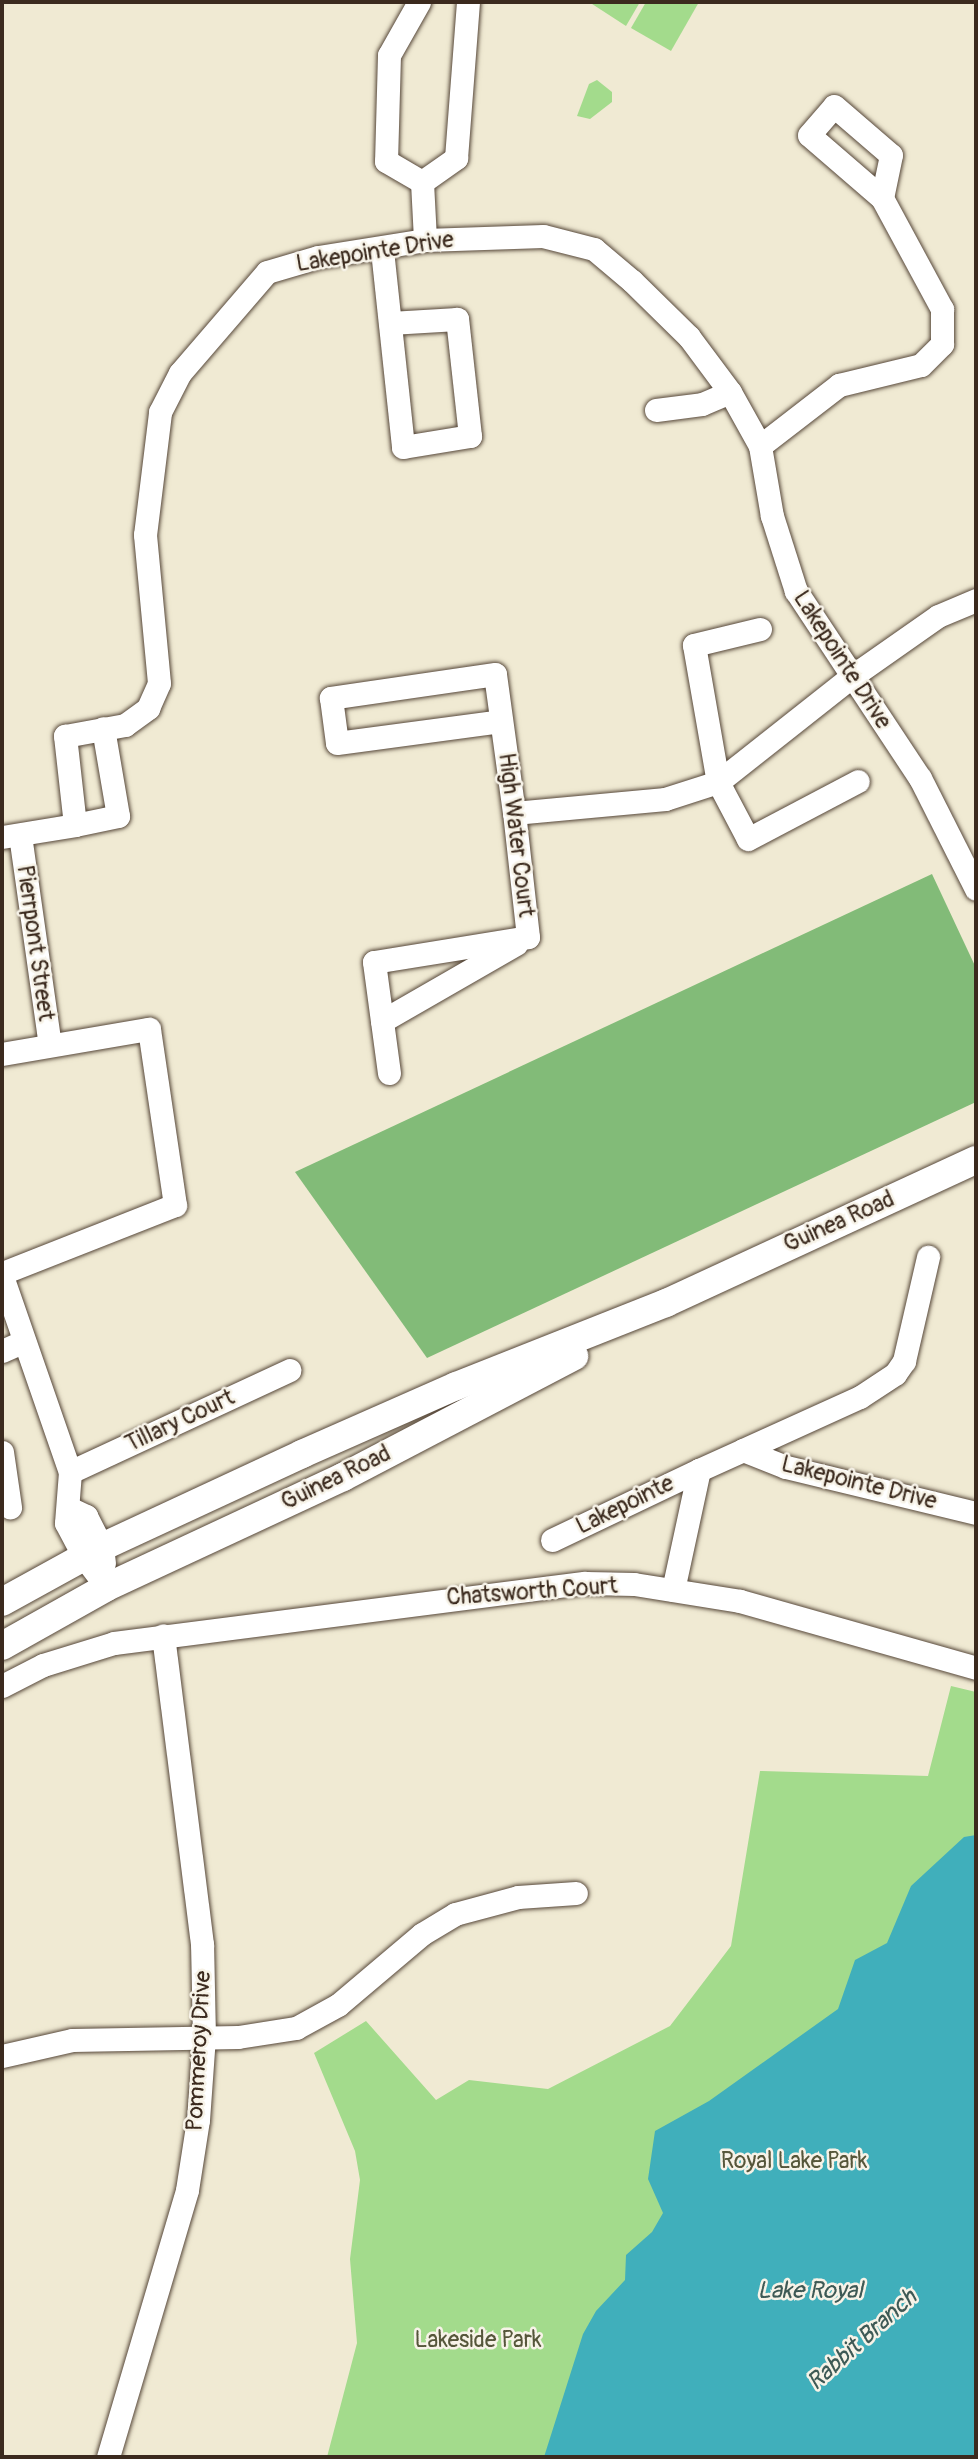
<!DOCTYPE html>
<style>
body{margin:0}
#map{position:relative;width:978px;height:2459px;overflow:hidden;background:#f0ead3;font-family:Pangolin,sans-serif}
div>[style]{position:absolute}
.green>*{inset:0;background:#a3db8c}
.forest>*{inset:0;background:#82bb78}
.water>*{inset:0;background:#40afbb}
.roads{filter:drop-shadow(0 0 2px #564739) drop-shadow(0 0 2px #564739)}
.minor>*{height:23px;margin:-11.5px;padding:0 11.5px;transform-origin:11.5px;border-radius:11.5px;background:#fff}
.major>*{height:28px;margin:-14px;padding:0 14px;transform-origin:14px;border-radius:14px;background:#fff}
span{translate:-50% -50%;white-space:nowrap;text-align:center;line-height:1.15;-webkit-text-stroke:5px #f7f3e8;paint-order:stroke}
.street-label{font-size:23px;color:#3b2a1e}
.park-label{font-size:23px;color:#55563a}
.water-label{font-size:24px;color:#3d5955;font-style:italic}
.frame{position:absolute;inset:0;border:4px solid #3b2a1e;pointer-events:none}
</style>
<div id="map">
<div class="green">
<div style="clip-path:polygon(589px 2px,640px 2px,626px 26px)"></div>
<div style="clip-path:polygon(646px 2px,699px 2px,671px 51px,631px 28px)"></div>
<div style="clip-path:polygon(597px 80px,612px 92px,612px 102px,590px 119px,577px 116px,589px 84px)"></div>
<div style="clip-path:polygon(951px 1686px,976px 1692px,976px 2457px,327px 2457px,357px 2343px,350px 2259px,360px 2180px,355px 2151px,314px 2053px,366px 2021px,436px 2100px,469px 2080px,548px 2089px,670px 2026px,731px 1946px,760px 1771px,928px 1776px)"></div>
</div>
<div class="forest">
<div style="clip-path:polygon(932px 874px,976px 968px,976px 1102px,427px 1358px,295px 1172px)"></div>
</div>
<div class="water">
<div style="clip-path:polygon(976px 1835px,976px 2457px,544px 2457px,583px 2334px,596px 2311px,625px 2280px,626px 2255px,652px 2232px,663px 2213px,648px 2179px,655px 2131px,709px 2101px,838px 2009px,855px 1960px,887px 1943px,911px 1886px,964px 1837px)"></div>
</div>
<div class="roads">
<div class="minor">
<div style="left:419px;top:2px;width:61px;rotate:119.5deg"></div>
<div style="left:389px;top:55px;width:106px;rotate:91.6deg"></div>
<div style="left:386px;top:161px;width:42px;rotate:30.3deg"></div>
<div style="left:422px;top:182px;width:42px;rotate:-35.2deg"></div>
<div style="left:456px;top:158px;width:156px;rotate:-85.6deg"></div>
<div style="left:422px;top:182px;width:58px;rotate:87deg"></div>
<div style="left:382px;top:250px;width:198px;rotate:83.9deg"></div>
<div style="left:403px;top:447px;width:68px;rotate:-9.3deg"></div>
<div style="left:470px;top:436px;width:118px;rotate:-96.3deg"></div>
<div style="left:457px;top:319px;width:67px;rotate:176.6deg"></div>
<div style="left:656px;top:410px;width:46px;rotate:-7.4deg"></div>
<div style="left:702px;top:404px;width:30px;rotate:-23deg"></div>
<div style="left:760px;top:446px;width:100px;rotate:-37.7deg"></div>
<div style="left:839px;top:385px;width:84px;rotate:-13.7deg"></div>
<div style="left:921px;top:365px;width:30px;rotate:-45deg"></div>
<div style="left:942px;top:344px;width:35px;rotate:-90deg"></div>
<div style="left:942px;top:309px;width:126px;rotate:-118.4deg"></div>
<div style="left:882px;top:198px;width:96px;rotate:-139.2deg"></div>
<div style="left:809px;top:135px;width:38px;rotate:-49deg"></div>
<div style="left:834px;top:106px;width:75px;rotate:40.7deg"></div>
<div style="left:891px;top:155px;width:44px;rotate:101.8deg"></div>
<div style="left:760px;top:629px;width:68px;rotate:166.4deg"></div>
<div style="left:694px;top:645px;width:139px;rotate:80.1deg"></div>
<div style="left:718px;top:782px;width:64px;rotate:62.2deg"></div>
<div style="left:748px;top:839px;width:124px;rotate:-27.8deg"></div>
<div style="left:514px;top:813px;width:152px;rotate:-5.3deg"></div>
<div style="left:665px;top:799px;width:56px;rotate:-17.8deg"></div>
<div style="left:718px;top:782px;width:169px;rotate:-38.3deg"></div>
<div style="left:851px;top:677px;width:106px;rotate:-35deg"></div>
<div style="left:938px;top:616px;width:41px;rotate:-22.8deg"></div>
<div style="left:75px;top:825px;width:44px;rotate:-11.8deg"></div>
<div style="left:118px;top:816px;width:89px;rotate:-99.7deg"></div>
<div style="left:20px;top:835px;width:212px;rotate:81.9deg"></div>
<div style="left:2px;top:837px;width:74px;rotate:-9.3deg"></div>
<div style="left:75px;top:825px;width:90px;rotate:-96.4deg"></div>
<div style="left:65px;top:736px;width:61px;rotate:-10.4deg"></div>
<div style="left:125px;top:725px;width:29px;rotate:-36deg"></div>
<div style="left:148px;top:708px;width:27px;rotate:-66deg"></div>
<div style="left:159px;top:683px;width:149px;rotate:-95.4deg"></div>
<div style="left:145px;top:535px;width:124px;rotate:-83deg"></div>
<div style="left:160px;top:412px;width:44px;rotate:-62.9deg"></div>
<div style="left:180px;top:373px;width:133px;rotate:-49.3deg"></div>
<div style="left:267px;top:272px;width:53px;rotate:-16.4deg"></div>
<div style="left:318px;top:257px;width:108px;rotate:-9deg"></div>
<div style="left:425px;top:240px;width:118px;rotate:-1.9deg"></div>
<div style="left:543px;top:236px;width:53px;rotate:14.3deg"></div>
<div style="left:594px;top:249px;width:50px;rotate:40.1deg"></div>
<div style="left:632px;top:281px;width:80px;rotate:44.5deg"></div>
<div style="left:689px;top:337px;width:69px;rotate:53.3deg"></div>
<div style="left:730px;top:392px;width:62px;rotate:60.9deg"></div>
<div style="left:760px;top:446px;width:71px;rotate:80.3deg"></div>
<div style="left:772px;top:516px;width:79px;rotate:72.3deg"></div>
<div style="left:796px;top:591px;width:224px;rotate:56.5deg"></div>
<div style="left:920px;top:778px;width:124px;rotate:63.2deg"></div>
<div style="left:382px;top:1021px;width:155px;rotate:-29.9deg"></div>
<div style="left:2px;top:1054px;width:149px;rotate:-9.7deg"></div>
<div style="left:149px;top:1029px;width:178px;rotate:81.6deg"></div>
<div style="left:175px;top:1205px;width:186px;rotate:158.5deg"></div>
<div style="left:389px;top:1073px;width:112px;rotate:-97.7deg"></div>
<div style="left:374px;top:962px;width:156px;rotate:-9.2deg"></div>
<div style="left:528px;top:937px;width:125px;rotate:-96.4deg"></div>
<div style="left:514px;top:813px;width:140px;rotate:-97.8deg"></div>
<div style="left:495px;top:674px;width:166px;rotate:171.7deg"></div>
<div style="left:331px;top:698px;width:45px;rotate:82.4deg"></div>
<div style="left:337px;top:743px;width:165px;rotate:-7.6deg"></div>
<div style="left:2px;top:1276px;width:207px;rotate:70.9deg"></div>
<div style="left:70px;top:1472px;width:51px;rotate:94.5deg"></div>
<div style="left:66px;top:1523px;width:38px;rotate:62deg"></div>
<div style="left:84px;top:1557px;width:38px;rotate:53deg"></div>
<div style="left:2px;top:1351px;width:24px;rotate:-24deg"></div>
<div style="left:743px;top:1450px;width:128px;rotate:-24.4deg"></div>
<div style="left:860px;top:1397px;width:42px;rotate:-33.3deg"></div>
<div style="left:895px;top:1374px;width:16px;rotate:-55deg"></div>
<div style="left:904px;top:1361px;width:107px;rotate:-77deg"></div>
<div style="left:2px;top:1452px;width:56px;rotate:81.7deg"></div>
<div style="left:70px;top:1472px;width:242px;rotate:-24.9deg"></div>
<div style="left:71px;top:1509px;width:17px;rotate:25deg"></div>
<div style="left:86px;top:1516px;width:35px;rotate:63deg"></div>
<div style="left:102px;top:1547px;width:16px;rotate:83deg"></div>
<div style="left:552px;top:1540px;width:163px;rotate:-25.5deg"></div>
<div style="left:673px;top:1590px;width:123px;rotate:-77.8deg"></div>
<div style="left:699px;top:1470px;width:48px;rotate:-24.4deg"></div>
<div style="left:743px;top:1450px;width:46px;rotate:21.6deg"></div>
<div style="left:786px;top:1467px;width:195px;rotate:13.6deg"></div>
<div style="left:2px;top:1686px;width:46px;rotate:-27.1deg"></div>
<div style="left:43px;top:1665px;width:74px;rotate:-17.2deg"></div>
<div style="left:114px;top:1643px;width:475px;rotate:-7.3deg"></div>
<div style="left:585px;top:1583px;width:49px;rotate:1.2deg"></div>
<div style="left:634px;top:1584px;width:107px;rotate:9.1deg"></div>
<div style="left:740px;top:1601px;width:245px;rotate:15.8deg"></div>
<div style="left:2px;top:2056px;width:72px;rotate:-12.9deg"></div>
<div style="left:72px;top:2040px;width:166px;rotate:-1deg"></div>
<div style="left:238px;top:2037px;width:59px;rotate:-8.8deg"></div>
<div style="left:296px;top:2028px;width:48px;rotate:-28.7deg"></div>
<div style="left:338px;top:2005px;width:110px;rotate:-40.2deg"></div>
<div style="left:422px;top:1934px;width:39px;rotate:-31deg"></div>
<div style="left:455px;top:1914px;width:65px;rotate:-15.1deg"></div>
<div style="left:518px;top:1897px;width:58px;rotate:-3.9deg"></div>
<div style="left:108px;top:2457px;width:278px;rotate:-73.5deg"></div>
<div style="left:187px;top:2190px;width:71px;rotate:-81.1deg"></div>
<div style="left:198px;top:2120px;width:83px;rotate:-85.9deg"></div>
<div style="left:204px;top:2037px;width:93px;rotate:-91.2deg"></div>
<div style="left:202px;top:1944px;width:311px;rotate:-97.2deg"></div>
</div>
<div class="major">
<div style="left:2px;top:1602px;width:114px;rotate:-28.8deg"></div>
<div style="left:102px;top:1547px;width:221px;rotate:-24.9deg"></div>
<div style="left:302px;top:1454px;width:168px;rotate:-23.8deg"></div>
<div style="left:456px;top:1386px;width:226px;rotate:-21.6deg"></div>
<div style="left:666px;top:1303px;width:341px;rotate:-24.8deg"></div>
<div style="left:2px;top:1646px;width:120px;rotate:-29.3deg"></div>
<div style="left:107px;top:1587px;width:260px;rotate:-25deg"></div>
<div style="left:343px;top:1477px;width:261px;rotate:-27.6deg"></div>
</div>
</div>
<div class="street-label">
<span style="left:375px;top:252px;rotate:-9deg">Lakepointe Drive</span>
<span style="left:842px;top:660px;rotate:57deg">Lakepointe Drive</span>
<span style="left:516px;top:835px;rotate:83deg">High Water Court</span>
<span style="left:35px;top:943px;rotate:82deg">Pierrpont Street</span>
<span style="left:839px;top:1222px;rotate:-24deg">Guinea Road</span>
<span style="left:180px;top:1421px;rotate:-25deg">Tillary Court</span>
<span style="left:336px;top:1478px;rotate:-26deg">Guinea Road</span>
<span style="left:859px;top:1483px;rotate:14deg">Lakepointe Drive</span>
<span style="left:625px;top:1505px;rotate:-26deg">Lakepointe</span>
<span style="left:532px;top:1592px;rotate:-4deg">Chatsworth Court</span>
<span style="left:199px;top:2051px;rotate:-87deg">Pommeroy Drive</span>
</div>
<div class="park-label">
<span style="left:794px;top:2161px">Royal Lake Park</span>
<span style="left:478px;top:2340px">Lakeside Park</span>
</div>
<div class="water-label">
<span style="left:810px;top:2291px">Lake Royal</span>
<span style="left:862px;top:2340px;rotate:-42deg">Rabbit Branch</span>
</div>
<div class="frame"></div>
</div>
